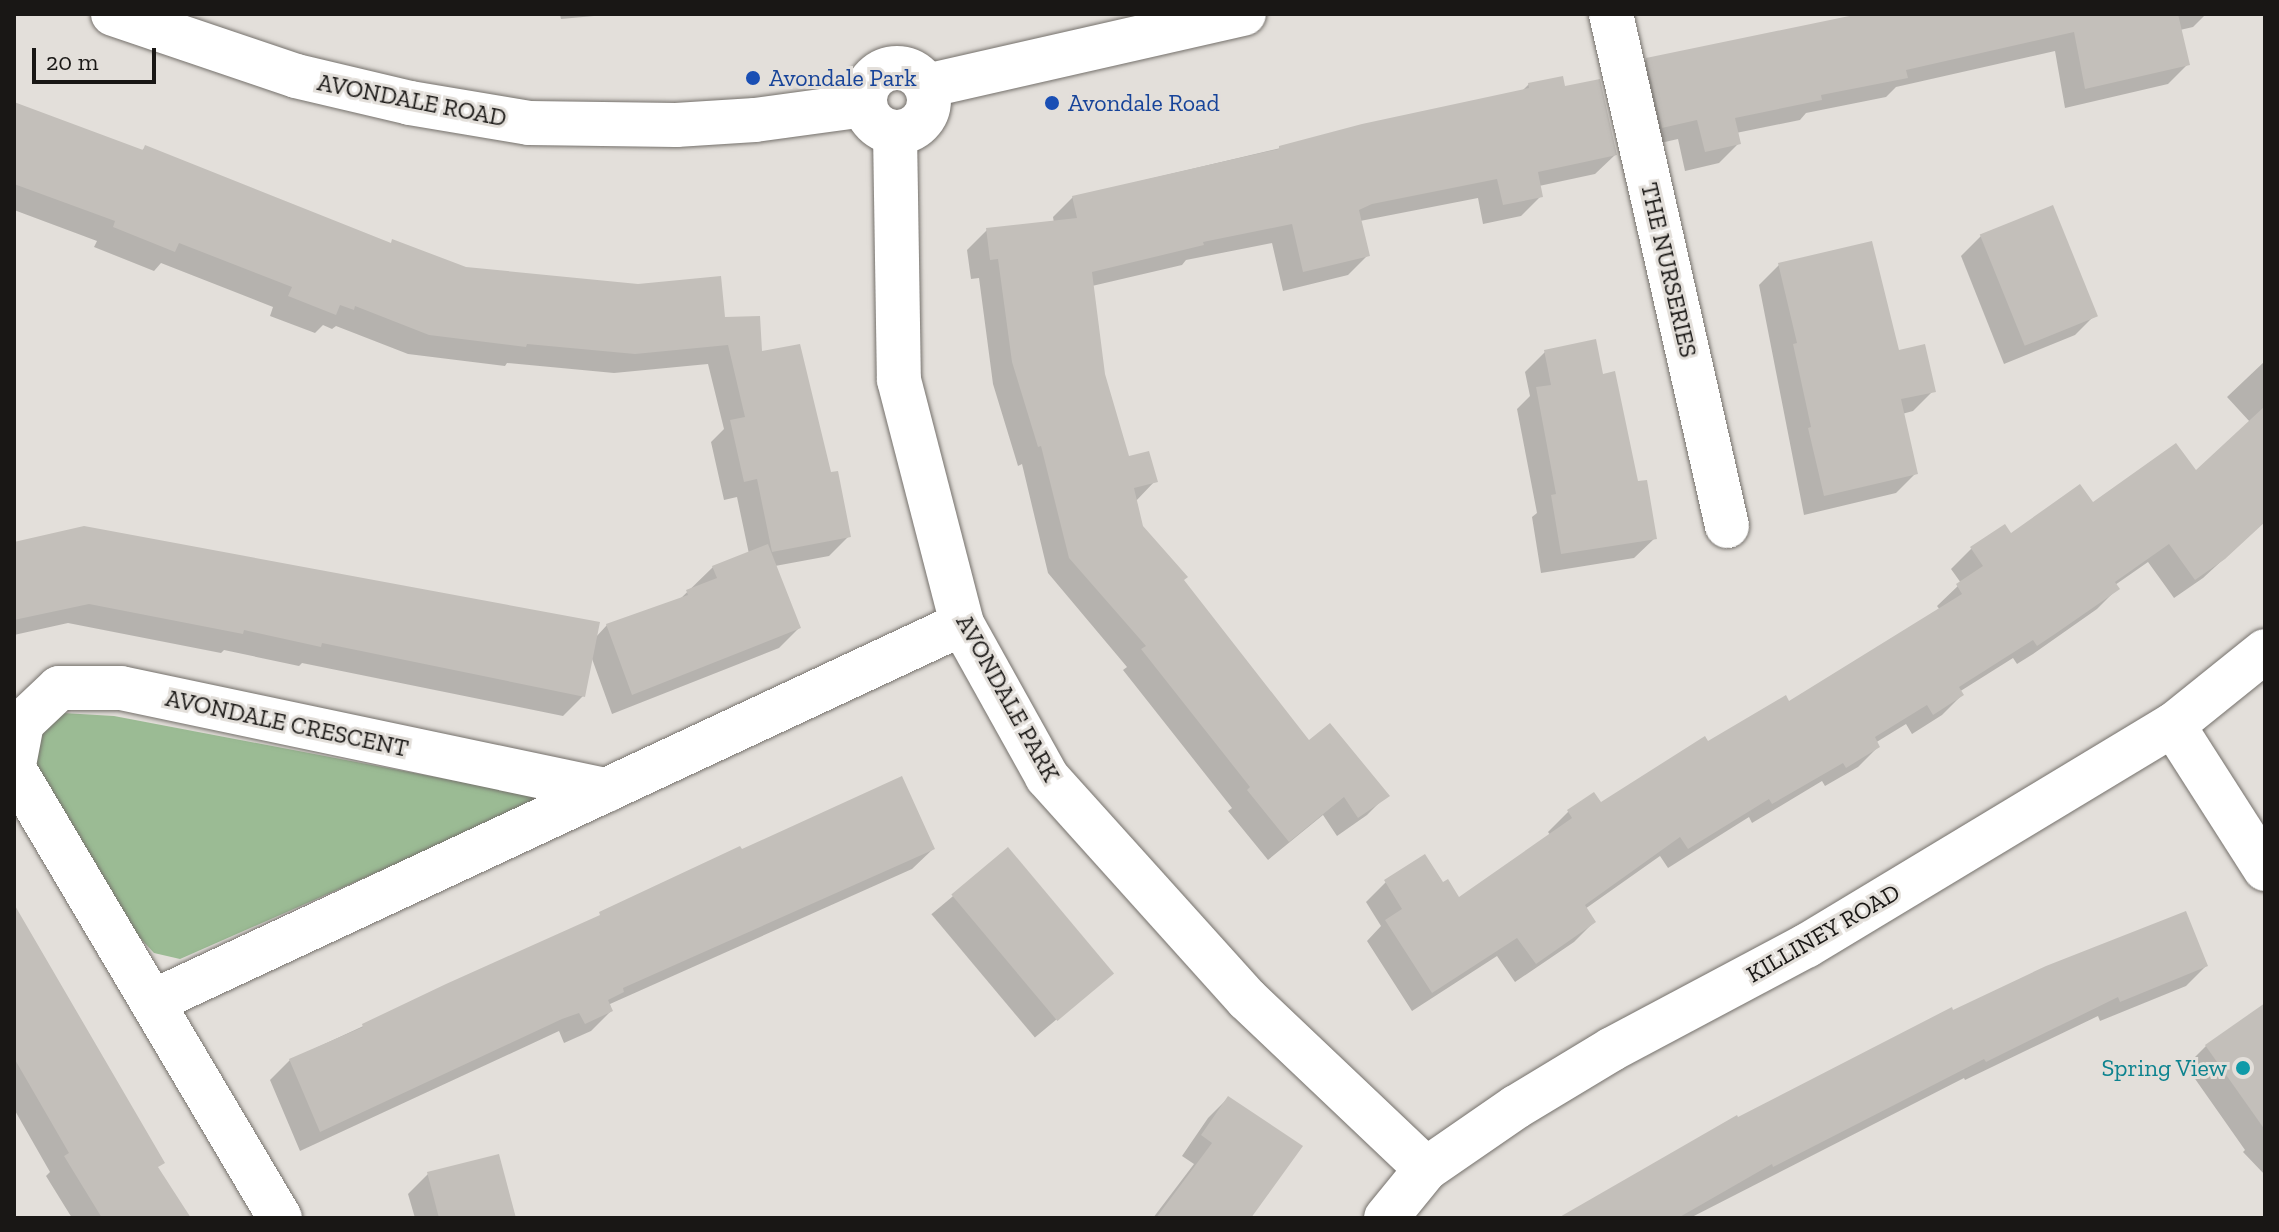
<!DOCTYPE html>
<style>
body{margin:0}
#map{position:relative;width:2279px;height:1232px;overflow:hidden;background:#e3dfda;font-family:"Zilla Slab",serif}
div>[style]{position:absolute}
.green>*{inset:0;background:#9bbb94}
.shadow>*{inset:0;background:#0003;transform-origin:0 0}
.building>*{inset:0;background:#c3bfba;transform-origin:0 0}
.roads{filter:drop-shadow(0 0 2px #75716c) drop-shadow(0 0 2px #75716c)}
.street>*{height:44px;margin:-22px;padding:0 22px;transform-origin:22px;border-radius:22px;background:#fff}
.secondary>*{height:44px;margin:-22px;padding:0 22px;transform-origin:22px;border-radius:22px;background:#fff}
.secondary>.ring{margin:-22px;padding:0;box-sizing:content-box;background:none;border:44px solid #fff;border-radius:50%}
.dots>*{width:22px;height:22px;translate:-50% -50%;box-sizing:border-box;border:4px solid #e3dfda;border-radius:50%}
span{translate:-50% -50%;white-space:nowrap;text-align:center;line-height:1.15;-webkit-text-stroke:6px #e3dfda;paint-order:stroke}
.transit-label{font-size:24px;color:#164399}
.left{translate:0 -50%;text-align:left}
.street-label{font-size:24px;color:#191715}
.culture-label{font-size:24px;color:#0d838f}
.right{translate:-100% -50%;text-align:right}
.frame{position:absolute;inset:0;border:16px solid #191715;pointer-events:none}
.scale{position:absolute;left:32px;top:48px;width:124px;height:36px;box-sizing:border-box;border:4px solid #191715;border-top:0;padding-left:10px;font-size:24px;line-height:28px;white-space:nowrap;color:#191715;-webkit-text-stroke:6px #e3dfda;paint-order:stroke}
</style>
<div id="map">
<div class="green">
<div style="clip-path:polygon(63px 713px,114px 716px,546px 798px,180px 959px,154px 953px,128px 925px,26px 763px,34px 731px)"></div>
</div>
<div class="shadow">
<div style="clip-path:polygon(501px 14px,616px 14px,561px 19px,560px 15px)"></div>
<div style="clip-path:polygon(1871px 14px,2206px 14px,2193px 27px,2180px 30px,2188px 64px,2168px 84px,2065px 108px,2055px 51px,1896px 87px,1886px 97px,1806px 113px,1800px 120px,1736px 133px,1739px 143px,1719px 163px,1685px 171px,1678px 139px,1643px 147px,1627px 80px,1647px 59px)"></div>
<div style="clip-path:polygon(1529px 84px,1564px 89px,1615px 155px,1595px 174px,1539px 186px,1541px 196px,1521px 216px,1483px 224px,1478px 198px,1360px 221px,1368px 255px,1348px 275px,1283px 291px,1272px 243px,1186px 260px,1182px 265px,1092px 286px,1103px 374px,1128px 458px,1155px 481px,1135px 502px,1142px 527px,1309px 743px,1387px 795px,1367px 815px,1337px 836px,1323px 815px,1268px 860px,1228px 811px,1232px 808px,1123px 670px,1127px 667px,1048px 573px,1022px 464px,1018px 466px,993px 384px,979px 278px,971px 279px,967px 250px,987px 230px,1054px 223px,1053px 217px,1073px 197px,1522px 91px)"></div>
<div style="clip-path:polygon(14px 104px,141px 151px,146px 147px,390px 244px,466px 269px,723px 319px,760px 353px,829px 474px,849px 536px,829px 556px,775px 566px,799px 628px,779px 648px,612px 714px,591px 656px,583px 696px,563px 716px,302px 663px,299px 666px,224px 650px,221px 653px,68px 623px,14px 635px,14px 544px,595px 638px,607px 625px,678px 601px,713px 567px,749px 554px,737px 497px,724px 500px,711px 442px,724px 429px,708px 364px,614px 373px,507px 363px,505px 366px,408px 354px,336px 326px,332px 329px,323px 325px,315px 333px,270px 316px,273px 307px,161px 263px,154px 271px,94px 247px,97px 241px,14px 210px)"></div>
<div style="clip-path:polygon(1981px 236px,2095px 315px,2075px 335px,2004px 364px,1961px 256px)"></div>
<div style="clip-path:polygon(1779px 265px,1897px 352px,1933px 391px,1913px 411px,1902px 414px,1916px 473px,1896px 493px,1804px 515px,1759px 285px)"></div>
<div style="clip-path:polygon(1545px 352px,1602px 376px,1655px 538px,1634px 558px,1541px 573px,1532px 517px,1537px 513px,1517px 409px,1530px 396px,1525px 372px)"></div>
<div style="clip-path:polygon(2265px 361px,2265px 521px,2203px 578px,2174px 598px,2148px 562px,2115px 585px,2117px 589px,2097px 609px,2033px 654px,2017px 664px,2013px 658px,1959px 692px,1962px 695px,1942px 715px,1912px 734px,1906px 724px,1875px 743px,1878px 747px,1858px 767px,1825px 786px,1822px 781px,1752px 823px,1749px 817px,1668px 868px,1660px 856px,1585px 909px,1594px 922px,1574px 942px,1515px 982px,1497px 956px,1412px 1011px,1367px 941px,1381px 926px,1366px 902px,1386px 882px,1443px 885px,1458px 900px,1551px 836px,1548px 832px,1568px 812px,1593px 794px,1600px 804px,1707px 744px,1788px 703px,1940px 610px,1937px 606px,1961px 583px,1951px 569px,1971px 549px,2092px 504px,2195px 473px,2250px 422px,2227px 397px)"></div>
<div style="clip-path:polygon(933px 849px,912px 869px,610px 1004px,611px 1011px,591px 1031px,564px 1043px,559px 1031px,300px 1151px,270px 1080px,290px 1060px,741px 851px)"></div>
<div style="left:1008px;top:850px;width:161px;height:100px;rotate:50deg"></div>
<div style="clip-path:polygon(14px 911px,156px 1168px,189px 1218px,72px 1218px,46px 1176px,50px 1172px,14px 1109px)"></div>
<div style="clip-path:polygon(2206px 966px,2186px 986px,2100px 1021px,2098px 1016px,1965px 1080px,1964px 1078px,1690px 1218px,1562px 1218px,1737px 1120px)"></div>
<div style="clip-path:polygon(2265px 1024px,2265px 1175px,2243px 1152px,2245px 1150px,2186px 1066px,2206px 1046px)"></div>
<div style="clip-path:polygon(1228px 1098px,1237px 1218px,1153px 1218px,1194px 1164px,1182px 1156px,1208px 1118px)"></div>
<div style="clip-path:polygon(428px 1174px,514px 1218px,415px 1218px,408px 1194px)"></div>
</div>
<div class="building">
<div style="clip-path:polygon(1859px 14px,2178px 14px,2190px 65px,2085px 89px,2074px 32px,1906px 70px,1908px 78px,1821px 95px,1822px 100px,1735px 118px,1741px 144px,1705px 152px,1697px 120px,1662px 128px,1646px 58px)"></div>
<div style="clip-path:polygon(1563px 76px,1565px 86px,1600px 79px,1617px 155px,1538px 172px,1543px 197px,1503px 205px,1497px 179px,1372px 204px,1359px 210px,1370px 256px,1303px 272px,1292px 224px,1203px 242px,1204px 245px,1092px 272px,1105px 374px,1129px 456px,1149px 451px,1158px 482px,1134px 488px,1143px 526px,1188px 577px,1184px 580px,1309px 740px,1330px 723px,1390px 796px,1358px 818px,1344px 797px,1289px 842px,1247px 790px,1250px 787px,1141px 649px,1146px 646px,1069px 558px,1041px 446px,1038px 447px,1012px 362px,998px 259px,990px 260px,986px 228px,1077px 218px,1072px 196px,1279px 149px,1279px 146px,1362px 124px,1529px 88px,1528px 83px)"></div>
<div style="clip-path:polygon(14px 102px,143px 150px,145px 145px,391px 243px,392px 239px,466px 267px,638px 284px,721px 276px,725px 317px,760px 316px,762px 351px,800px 344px,831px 472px,838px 471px,851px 537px,772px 552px,757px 479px,744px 482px,730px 420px,745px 417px,728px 345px,635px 354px,527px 344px,526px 347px,429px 335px,355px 306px,354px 310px,340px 305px,336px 315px,288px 296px,292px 287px,179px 243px,175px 252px,113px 227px,115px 221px,14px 184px)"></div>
<div style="left:2053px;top:205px;width:120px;height:79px;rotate:68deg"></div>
<div style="clip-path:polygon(1872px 241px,1899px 350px,1925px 344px,1936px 392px,1901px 399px,1918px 474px,1824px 496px,1808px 428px,1811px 427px,1793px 344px,1797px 343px,1778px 263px)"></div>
<div style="clip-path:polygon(1596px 339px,1603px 374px,1615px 371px,1638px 481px,1647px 480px,1657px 539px,1561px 554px,1551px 495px,1556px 494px,1536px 387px,1551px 385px,1544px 350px)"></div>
<div style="clip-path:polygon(2265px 406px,2265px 522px,2225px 559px,2195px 580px,2169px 544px,2115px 582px,2120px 589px,2055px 634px,2037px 646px,2033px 640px,1959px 687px,1964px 695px,1933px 715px,1927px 705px,1875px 737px,1880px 747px,1846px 768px,1843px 763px,1772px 804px,1769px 799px,1688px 849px,1680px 837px,1585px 905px,1596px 922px,1536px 964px,1517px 938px,1432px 993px,1385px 920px,1402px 909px,1384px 880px,1425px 854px,1443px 882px,1448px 879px,1459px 897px,1572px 818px,1567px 810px,1594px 792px,1601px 802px,1705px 736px,1708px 741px,1786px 695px,1789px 701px,1962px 594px,1956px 584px,1983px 566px,1970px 547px,2005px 524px,2011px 533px,2080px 484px,2093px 502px,2176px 443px,2196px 470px)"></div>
<div style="clip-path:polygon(84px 526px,600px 622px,585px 697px,322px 643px,321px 647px,244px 630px,243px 634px,89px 604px,14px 620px,14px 542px)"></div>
<div style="clip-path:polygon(768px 544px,801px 628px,632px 695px,606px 624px,688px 595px,686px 590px,717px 578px,712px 566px)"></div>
<div style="clip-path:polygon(902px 776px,935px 849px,623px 988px,624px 992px,608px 1000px,613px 1011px,585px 1024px,579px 1013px,562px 1019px,320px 1132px,289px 1059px,363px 1027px,362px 1024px,446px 984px,600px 915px,599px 912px,740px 846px,742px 849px)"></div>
<div style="left:1008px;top:847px;width:165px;height:74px;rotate:50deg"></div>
<div style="clip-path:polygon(14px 904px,165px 1163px,158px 1167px,191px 1218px,102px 1218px,64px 1156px,69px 1153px,14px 1058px)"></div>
<div style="clip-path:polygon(2186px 911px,2208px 966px,2120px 1002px,2118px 997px,1986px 1062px,1984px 1059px,1773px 1167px,1772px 1164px,1678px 1218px,1558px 1218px,1737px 1115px,1738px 1117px,1952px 1007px,1953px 1010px,2046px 966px)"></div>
<div style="clip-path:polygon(2265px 1003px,2265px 1130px,2205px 1045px)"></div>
<div style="clip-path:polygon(1228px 1096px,1303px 1146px,1251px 1218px,1156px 1218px,1212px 1143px,1201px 1135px)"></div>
<div style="clip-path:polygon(499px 1154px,516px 1218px,439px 1218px,427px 1172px)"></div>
</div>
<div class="roads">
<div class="street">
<div style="left:1611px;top:14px;width:525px;rotate:77.23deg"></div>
<div style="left:895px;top:132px;width:248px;rotate:89.1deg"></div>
<div style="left:899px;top:380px;width:252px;rotate:75.5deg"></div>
<div style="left:962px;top:624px;width:175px;rotate:60.9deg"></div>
<div style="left:1047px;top:777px;width:299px;rotate:48deg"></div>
<div style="left:1247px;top:999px;width:247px;rotate:43.5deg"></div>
<div style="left:2173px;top:725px;width:171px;rotate:57.4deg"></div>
<div style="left:14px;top:765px;width:43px;rotate:-79.2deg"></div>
<div style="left:22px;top:723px;width:51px;rotate:-43.4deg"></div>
<div style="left:59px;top:688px;width:62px"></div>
<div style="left:121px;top:688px;width:496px;rotate:11.9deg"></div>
<div style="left:14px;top:769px;width:522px;rotate:59.36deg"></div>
<div style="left:152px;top:1002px;width:894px;rotate:-25.02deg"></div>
</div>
<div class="secondary">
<div style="left:113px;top:14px;width:193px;rotate:18.7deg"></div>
<div style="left:296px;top:76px;width:117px;rotate:13.3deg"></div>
<div style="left:410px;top:103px;width:121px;rotate:9.5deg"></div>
<div style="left:529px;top:123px;width:147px;rotate:0.8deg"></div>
<div style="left:676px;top:125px;width:79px;rotate:-3.6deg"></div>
<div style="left:755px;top:120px;width:111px;rotate:-7.8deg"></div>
<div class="ring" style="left:865px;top:68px;width:20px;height:20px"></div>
<div style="left:926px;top:86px;width:326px;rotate:-12.8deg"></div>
<div style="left:1386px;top:1218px;width:63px;rotate:-50.8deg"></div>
<div style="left:1426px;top:1169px;width:109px;rotate:-34.6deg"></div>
<div style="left:1516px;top:1107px;width:112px;rotate:-31.1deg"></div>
<div style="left:1612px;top:1049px;width:220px;rotate:-28deg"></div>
<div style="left:1806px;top:946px;width:428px;rotate:-31.1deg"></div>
<div style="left:2173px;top:725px;width:118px;rotate:-38.8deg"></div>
</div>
</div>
<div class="dots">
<div style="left:753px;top:78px;background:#1a4fb4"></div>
<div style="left:1052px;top:103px;background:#1a4fb4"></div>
<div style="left:2243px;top:1068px;background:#0f9aa8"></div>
</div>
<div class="transit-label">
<span class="left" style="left:769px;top:78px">Avondale Park</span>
<span class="left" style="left:1068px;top:103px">Avondale Road</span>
</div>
<div class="street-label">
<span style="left:412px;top:100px;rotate:11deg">AVONDALE ROAD</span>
<span style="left:1669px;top:270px;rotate:77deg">THE NURSERIES</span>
<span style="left:1008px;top:698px;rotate:61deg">AVONDALE PARK</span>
<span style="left:287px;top:723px;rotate:12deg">AVONDALE CRESCENT</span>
<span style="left:1823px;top:933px;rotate:-30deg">KILLINEY ROAD</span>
</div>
<div class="culture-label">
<span class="right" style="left:2227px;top:1068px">Spring View</span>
</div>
<div class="frame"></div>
<div class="scale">20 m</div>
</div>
